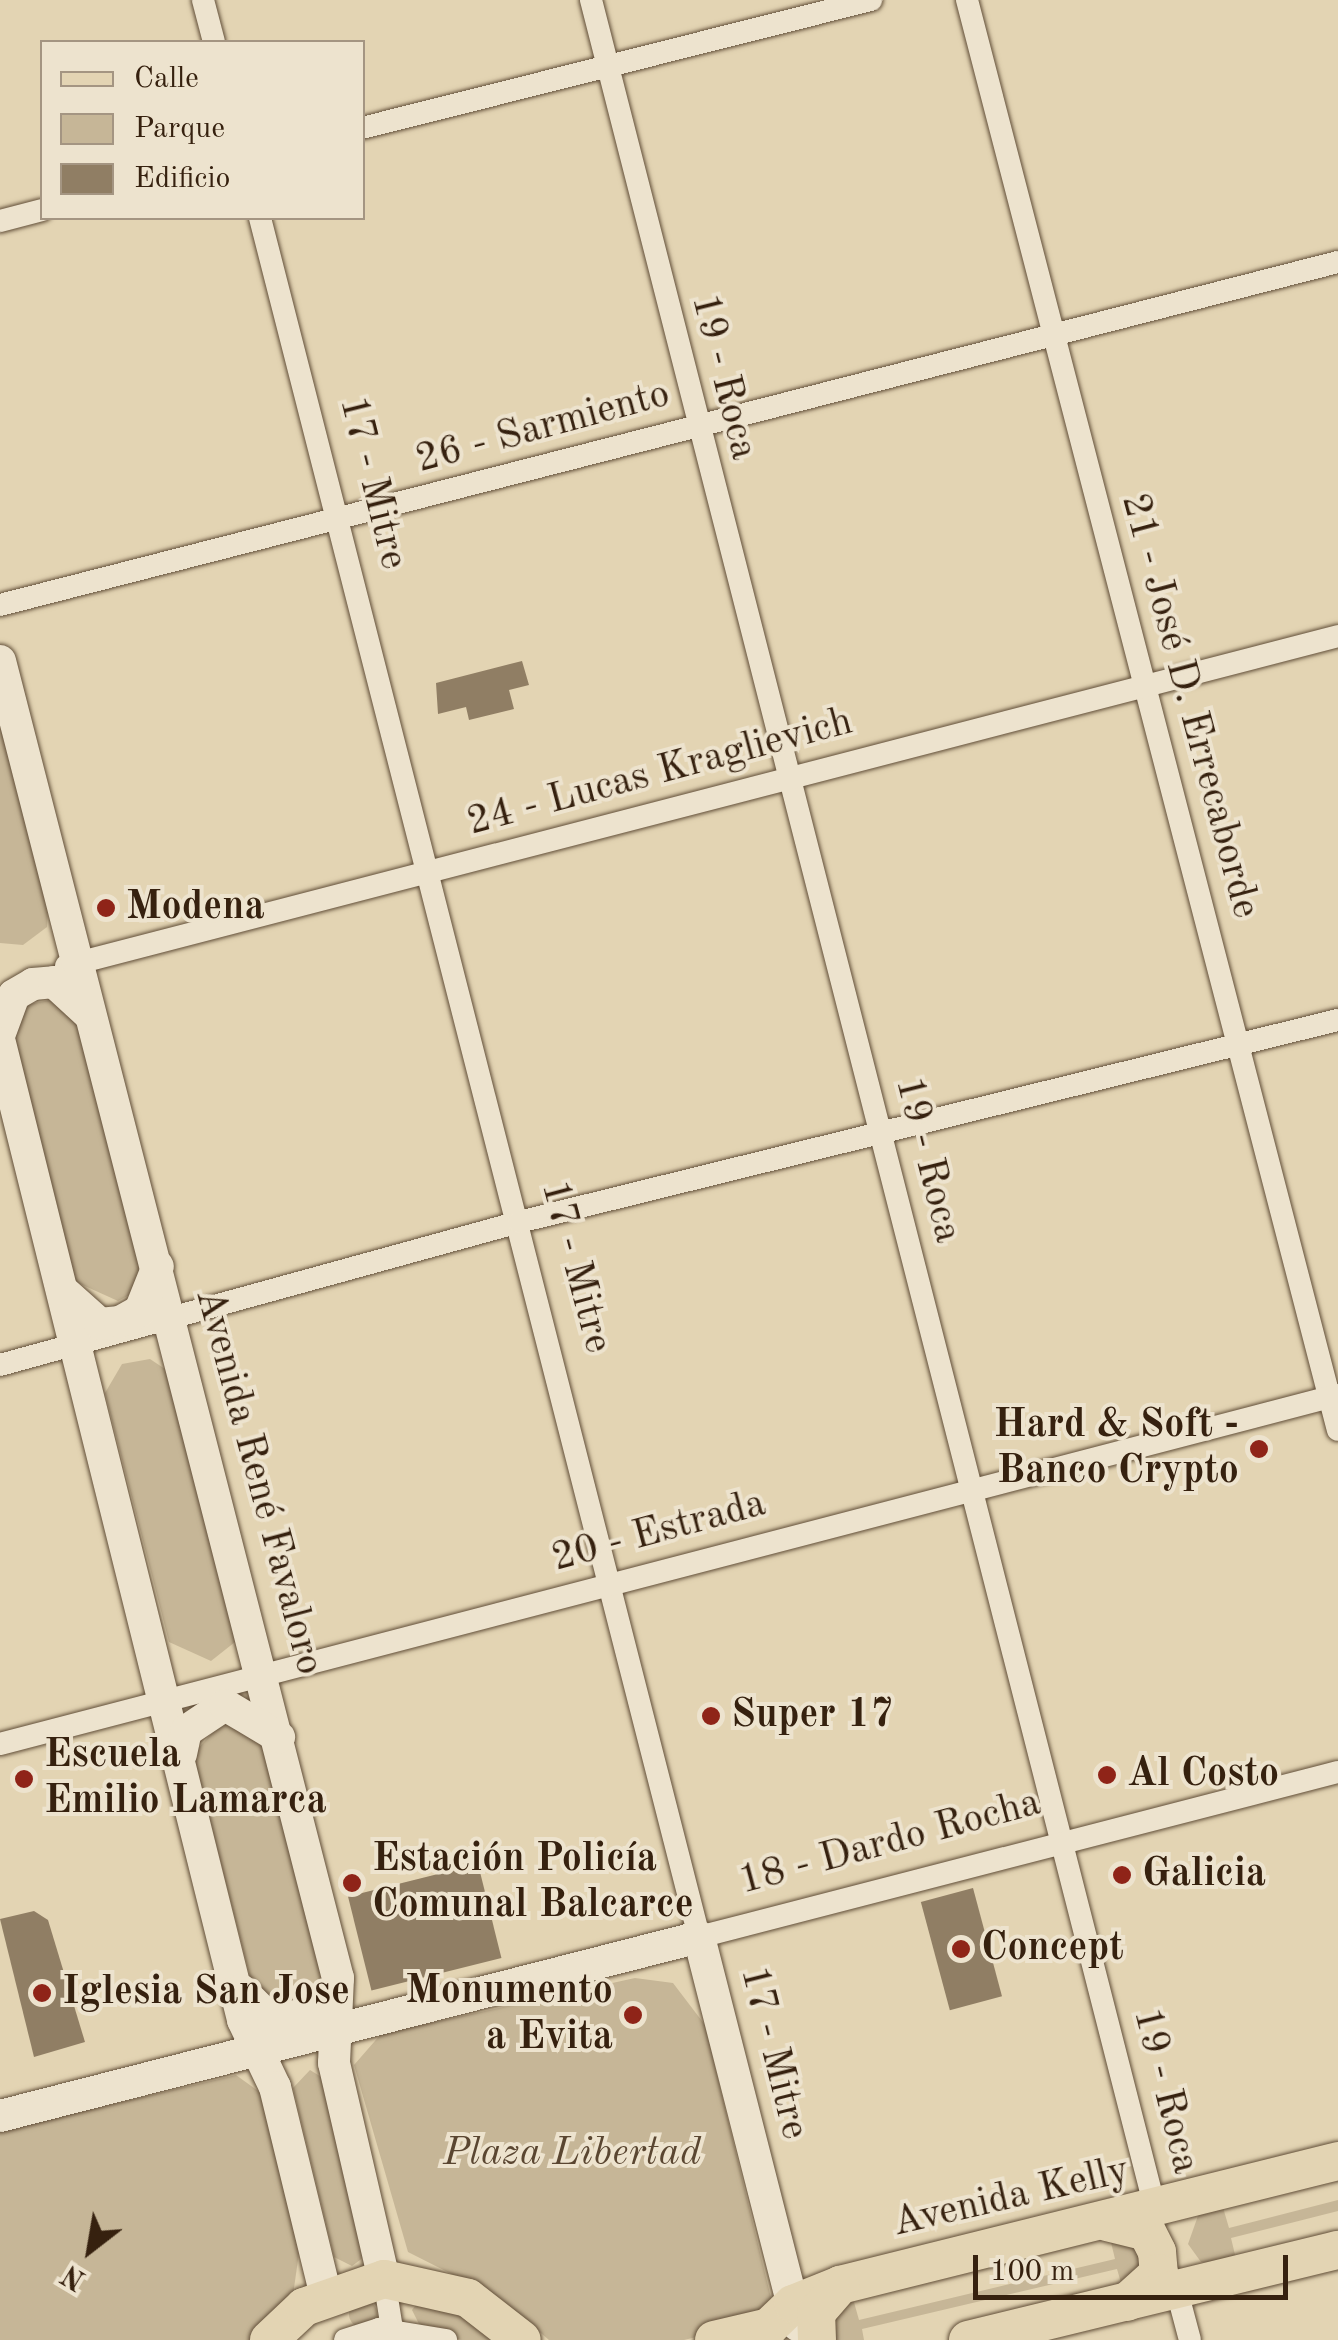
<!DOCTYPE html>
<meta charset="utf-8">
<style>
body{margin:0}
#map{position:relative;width:1338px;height:2340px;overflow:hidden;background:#e3d4b3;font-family:"Old Standard TT",serif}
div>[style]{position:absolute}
.green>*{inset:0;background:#c6b697}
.round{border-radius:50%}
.building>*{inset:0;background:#907e64;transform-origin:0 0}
.roads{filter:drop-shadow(0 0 2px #614e38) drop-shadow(0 0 2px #614e38)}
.street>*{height:22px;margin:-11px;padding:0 11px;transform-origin:11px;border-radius:11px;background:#ede3ce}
.secondary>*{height:32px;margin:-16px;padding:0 16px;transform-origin:16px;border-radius:16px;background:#ede3ce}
.primary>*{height:38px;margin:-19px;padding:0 19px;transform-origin:19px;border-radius:19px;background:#e3d4b3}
.dots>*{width:28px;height:28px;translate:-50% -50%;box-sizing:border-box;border:5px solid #ede3ce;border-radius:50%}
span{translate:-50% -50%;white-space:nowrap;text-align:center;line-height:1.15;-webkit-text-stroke:8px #ede3ce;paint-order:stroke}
.street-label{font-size:40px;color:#36210f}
.poi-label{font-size:40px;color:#36210f;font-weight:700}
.left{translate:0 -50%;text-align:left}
.right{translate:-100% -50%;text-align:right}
.park-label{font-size:40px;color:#5a4631;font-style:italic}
.legend{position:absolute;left:40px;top:40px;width:325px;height:180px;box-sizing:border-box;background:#ede3ce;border:2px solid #a49582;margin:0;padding:12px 18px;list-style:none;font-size:30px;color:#36210f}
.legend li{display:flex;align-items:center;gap:20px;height:50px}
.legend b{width:50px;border:2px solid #a49582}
.north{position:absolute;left:40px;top:2200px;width:100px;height:100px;-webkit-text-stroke:8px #ede3ce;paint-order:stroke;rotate:211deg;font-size:28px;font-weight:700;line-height:40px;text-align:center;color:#36210f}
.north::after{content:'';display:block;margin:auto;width:35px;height:45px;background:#36210f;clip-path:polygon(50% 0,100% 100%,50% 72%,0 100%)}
.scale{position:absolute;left:973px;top:2255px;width:315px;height:45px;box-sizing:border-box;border:5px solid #36210f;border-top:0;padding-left:12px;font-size:30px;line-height:35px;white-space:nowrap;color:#36210f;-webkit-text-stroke:8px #ede3ce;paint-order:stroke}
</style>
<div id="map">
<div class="green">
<div style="clip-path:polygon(0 723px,48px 908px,47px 927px,23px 945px,0 943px)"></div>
<div style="clip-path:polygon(56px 999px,77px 1013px,142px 1264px,133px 1293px,118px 1301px,76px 1282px,12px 1033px,29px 1004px)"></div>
<div style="clip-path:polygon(150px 1359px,171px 1373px,236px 1623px,235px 1642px,211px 1661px,169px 1642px,105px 1393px,122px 1364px)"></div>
<div style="clip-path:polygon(224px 1720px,259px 1733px,324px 1984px,294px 2010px,255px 1996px,193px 1754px)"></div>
<div style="clip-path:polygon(635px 1978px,673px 1983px,705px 2025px,772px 2302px,754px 2323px,684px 2340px,549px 2340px,501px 2299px,408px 2252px,354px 2065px,381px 2034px)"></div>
<div style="clip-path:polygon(310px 2070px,323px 2078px,364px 2257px,352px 2266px,334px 2257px,293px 2088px)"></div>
<div style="clip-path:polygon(236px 2075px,261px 2093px,299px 2253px,293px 2295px,256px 2340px,0 2340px,0 2131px)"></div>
<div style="clip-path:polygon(1338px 2200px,1338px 2211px,1231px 2238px,1237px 2263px,1201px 2262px,1188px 2244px,1199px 2213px,1222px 2204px,1229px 2228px)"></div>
<div style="clip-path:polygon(1109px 2234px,1154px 2244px,1124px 2293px,1117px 2269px,862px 2329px,864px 2340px,820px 2340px,852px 2295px,859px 2320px,1115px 2259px)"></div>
<div style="clip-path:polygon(424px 2295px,513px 2340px,461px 2340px,419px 2324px,412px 2310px)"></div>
<div class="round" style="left:349px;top:2300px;width:28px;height:28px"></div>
</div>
<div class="building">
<div style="clip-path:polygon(522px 661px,529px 685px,509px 690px,514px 709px,469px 720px,466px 707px,438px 714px,436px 683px)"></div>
<div style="left:478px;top:1864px;width:97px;height:134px;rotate:76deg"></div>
<div style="left:973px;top:1888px;width:112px;height:54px;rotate:75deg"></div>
<div style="clip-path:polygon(34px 1911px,48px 1920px,85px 2042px,34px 2057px,0 1919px)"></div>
</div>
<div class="roads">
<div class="street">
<div style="left:203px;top:0;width:43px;rotate:75.3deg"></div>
<div style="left:591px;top:0;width:2286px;rotate:75.67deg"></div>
<div style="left:967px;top:0;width:1477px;rotate:75.46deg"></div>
<div style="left:362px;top:128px;width:525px;rotate:-14.12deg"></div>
<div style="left:260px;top:218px;width:1774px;rotate:75.67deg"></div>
<div style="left:699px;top:1937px;width:660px;rotate:-14.48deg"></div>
<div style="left:0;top:221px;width:43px;rotate:-14.7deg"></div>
<div style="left:0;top:605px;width:1381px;rotate:-14.38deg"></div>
<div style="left:66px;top:966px;width:1314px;rotate:-14.54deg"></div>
<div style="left:0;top:1365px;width:538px;rotate:-15.4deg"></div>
<div style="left:519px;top:1222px;width:844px;rotate:-13.86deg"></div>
<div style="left:0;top:1744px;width:1383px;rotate:-14.62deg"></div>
<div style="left:384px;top:2279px;width:51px;rotate:80.9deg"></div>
<div style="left:1174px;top:2280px;width:62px;rotate:75.1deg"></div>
<div style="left:345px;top:2340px;width:36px;rotate:-18deg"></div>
<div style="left:379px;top:2329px;width:68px;rotate:9.3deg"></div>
</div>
<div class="secondary">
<div style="left:0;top:661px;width:1360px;rotate:75.61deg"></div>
<div style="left:338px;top:1978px;width:85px;rotate:92.7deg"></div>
<div style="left:334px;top:2063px;width:222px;rotate:77deg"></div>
<div style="left:0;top:1033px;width:40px;rotate:-69.8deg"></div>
<div style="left:14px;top:995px;width:22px;rotate:-30deg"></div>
<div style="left:33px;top:984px;width:21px;rotate:-5deg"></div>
<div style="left:54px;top:982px;width:49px;rotate:42.5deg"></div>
<div style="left:0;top:1043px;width:1007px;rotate:76.03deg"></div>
<div style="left:243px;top:2020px;width:74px;rotate:64.5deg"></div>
<div style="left:275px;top:2087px;width:215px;rotate:76.3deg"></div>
<div style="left:64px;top:1292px;width:48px;rotate:41.6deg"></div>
<div style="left:100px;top:1324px;width:20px;rotate:-6deg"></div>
<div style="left:120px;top:1322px;width:23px;rotate:-29deg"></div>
<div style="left:140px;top:1311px;width:48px;rotate:-68.2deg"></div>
<div style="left:181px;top:1754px;width:24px;rotate:-78deg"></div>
<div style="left:186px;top:1731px;width:47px;rotate:-33.7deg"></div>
<div style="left:225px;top:1705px;width:63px;rotate:30.7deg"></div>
<div style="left:241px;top:1990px;width:45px;rotate:45deg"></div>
<div style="left:273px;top:2022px;width:47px;rotate:-14.9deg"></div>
<div style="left:0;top:2116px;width:722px;rotate:-14.36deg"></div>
<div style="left:699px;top:1937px;width:401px;rotate:75.7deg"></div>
</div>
<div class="primary">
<div style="left:1107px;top:2222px;width:41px;rotate:14deg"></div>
<div style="left:1147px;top:2232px;width:22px;rotate:63deg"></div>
<div style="left:1157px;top:2252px;width:21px;rotate:85deg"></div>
<div style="left:1159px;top:2273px;width:43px;rotate:137.8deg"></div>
<div style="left:269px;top:2340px;width:48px;rotate:-43.3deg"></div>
<div style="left:304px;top:2307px;width:85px;rotate:-19.3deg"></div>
<div style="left:384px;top:2279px;width:86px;rotate:12.7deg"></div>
<div style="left:468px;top:2298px;width:68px;rotate:37.9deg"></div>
<div style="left:714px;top:2340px;width:57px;rotate:-13.3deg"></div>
<div style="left:769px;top:2327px;width:33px;rotate:-44deg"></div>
<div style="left:793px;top:2304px;width:51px;rotate:-22deg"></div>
<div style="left:840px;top:2285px;width:513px;rotate:-13.98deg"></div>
<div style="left:817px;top:2340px;width:27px;rotate:-92deg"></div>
<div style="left:816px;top:2313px;width:37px;rotate:-49deg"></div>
<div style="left:968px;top:2340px;width:381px;rotate:-13.7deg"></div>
</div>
</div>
<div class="dots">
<div style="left:106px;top:908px;background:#8f2418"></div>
<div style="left:1259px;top:1449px;background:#8f2418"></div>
<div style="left:711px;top:1716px;background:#8f2418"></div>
<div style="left:1107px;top:1775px;background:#8f2418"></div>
<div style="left:24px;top:1779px;background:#8f2418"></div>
<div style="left:1122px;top:1875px;background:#8f2418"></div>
<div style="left:352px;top:1883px;background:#8f2418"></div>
<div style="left:961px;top:1949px;background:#8f2418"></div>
<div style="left:42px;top:1993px;background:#8f2418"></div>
<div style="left:633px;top:2015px;background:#8f2418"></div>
</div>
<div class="street-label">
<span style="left:723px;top:377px;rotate:76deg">19 - Roca</span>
<span style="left:543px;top:428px;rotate:-15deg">26 - Sarmiento</span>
<span style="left:372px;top:483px;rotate:76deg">17 - Mitre</span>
<span style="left:1189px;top:706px;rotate:75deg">21 - José D. Errecaborde</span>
<span style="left:660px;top:773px;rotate:-15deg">24 - Lucas Kraglievich</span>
<span style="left:927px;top:1160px;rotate:76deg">19 - Roca</span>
<span style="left:575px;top:1267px;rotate:75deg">17 - Mitre</span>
<span style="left:258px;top:1482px;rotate:75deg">Avenida René Favaloro</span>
<span style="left:659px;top:1532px;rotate:-15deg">20 - Estrada</span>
<span style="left:890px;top:1843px;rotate:-15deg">18 - Dardo Rocha</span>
<span style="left:773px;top:2053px;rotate:76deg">17 - Mitre</span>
<span style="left:1165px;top:2091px;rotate:76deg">19 - Roca</span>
<span style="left:1011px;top:2198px;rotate:-13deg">Avenida Kelly</span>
</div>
<div class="poi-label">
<span class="left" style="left:126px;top:908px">Modena</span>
<span class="right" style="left:1239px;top:1449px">Hard &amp; Soft -<br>Banco Crypto</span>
<span class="left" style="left:731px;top:1716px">Super 17</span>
<span class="left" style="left:44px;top:1779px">Escuela<br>Emilio Lamarca</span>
<span class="left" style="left:1127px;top:1775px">Al Costo</span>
<span class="left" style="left:372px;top:1883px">Estación Policía<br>Comunal Balcarce</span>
<span class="left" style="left:1142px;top:1875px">Galicia</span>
<span class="left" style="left:981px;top:1949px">Concept</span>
<span class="right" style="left:613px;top:2015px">Monumento<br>a Evita</span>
<span class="left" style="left:62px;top:1993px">Iglesia San Jose</span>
</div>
<div class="park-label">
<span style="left:572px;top:2154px">Plaza Libertad</span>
</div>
<ul class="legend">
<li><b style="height:12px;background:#e3d4b3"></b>Calle</li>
<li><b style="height:28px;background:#c6b697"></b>Parque</li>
<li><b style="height:28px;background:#907e64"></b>Edificio</li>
</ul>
<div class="north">N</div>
<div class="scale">100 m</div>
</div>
